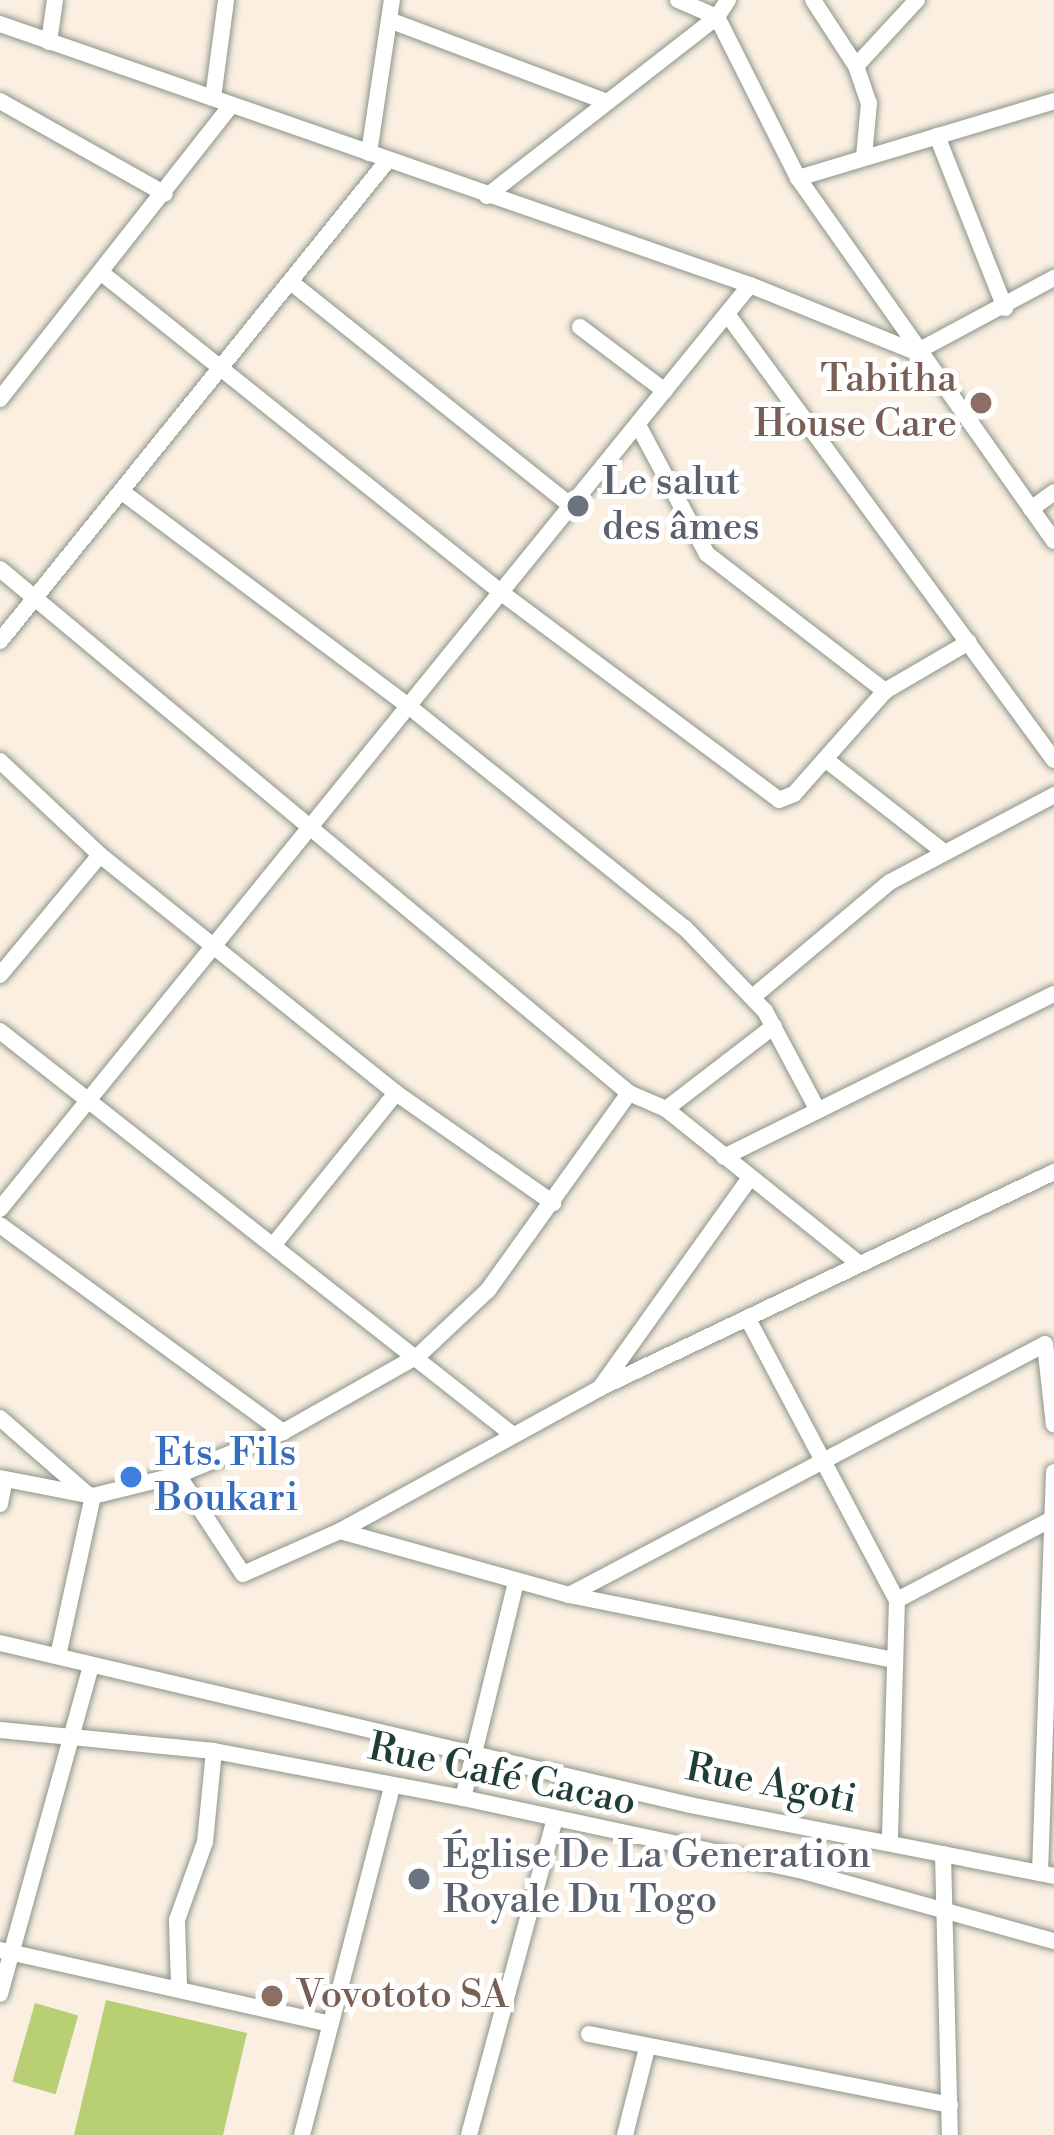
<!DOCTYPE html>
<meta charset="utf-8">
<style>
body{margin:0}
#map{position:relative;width:1054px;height:2135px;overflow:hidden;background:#faefe1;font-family:"Libre Bodoni",serif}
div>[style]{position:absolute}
.green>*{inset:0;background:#b9cf73;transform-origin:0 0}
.roads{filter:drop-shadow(0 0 3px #8c968a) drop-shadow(0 0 3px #8c968a)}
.street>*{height:16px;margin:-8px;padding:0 8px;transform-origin:8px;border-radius:8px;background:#fff}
.dots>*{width:33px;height:33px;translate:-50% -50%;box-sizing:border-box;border:6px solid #fff;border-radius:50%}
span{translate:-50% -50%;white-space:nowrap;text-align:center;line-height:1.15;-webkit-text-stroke:10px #fff;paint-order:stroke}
.education-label{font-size:39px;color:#785e54}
.right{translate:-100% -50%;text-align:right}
.left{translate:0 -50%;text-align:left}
.worship-label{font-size:39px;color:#5b616d}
.shop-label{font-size:39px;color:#366cbe}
.street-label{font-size:39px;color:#1f3d34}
</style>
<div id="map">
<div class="green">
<div style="clip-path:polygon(106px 2000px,247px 2033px,223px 2135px,74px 2135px)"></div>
<div style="left:35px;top:2003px;width:45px;height:82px;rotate:16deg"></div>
</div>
<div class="roads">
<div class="street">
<div style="left:678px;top:0;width:43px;rotate:23.6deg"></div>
<div style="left:717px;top:17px;width:20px;rotate:-57deg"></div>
<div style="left:813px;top:0;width:79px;rotate:56.9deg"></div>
<div style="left:856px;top:66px;width:39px;rotate:71deg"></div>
<div style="left:869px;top:103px;width:54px;rotate:95.3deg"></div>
<div style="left:389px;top:20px;width:228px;rotate:20.6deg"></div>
<div style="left:0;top:24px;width:794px;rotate:19.19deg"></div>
<div style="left:750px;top:285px;width:179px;rotate:22deg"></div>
<div style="left:916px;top:352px;width:157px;rotate:-28.2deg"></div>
<div style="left:49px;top:42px;width:42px;rotate:-81.9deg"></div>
<div style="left:856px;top:66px;width:90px;rotate:-47.3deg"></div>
<div style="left:213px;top:98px;width:99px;rotate:-82.4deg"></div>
<div style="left:0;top:101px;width:189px;rotate:29.4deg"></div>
<div style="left:937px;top:136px;width:185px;rotate:68.4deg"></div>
<div style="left:369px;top:153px;width:155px;rotate:-81.5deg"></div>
<div style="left:798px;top:178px;width:267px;rotate:-16.7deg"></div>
<div style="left:487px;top:196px;width:291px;rotate:-37.9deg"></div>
<div style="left:717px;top:17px;width:180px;rotate:63.3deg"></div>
<div style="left:798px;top:178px;width:444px;rotate:54.8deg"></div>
<div style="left:103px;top:274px;width:512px;rotate:38.66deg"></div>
<div style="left:503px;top:594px;width:344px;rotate:36.7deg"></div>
<div style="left:779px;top:800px;width:16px;rotate:-22deg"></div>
<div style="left:794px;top:794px;width:137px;rotate:-48.5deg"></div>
<div style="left:885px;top:691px;width:97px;rotate:-30.3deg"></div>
<div style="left:292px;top:283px;width:359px;rotate:38.6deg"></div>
<div style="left:727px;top:314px;width:553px;rotate:53.75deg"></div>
<div style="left:580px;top:327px;width:106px;rotate:37deg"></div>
<div style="left:0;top:399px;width:374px;rotate:-51.8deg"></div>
<div style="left:638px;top:425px;width:146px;rotate:61.9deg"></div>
<div style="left:707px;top:554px;width:225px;rotate:37.6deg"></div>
<div style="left:125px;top:494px;width:357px;rotate:36.8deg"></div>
<div style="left:411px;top:708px;width:351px;rotate:38.8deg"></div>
<div style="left:685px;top:928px;width:115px;rotate:46.1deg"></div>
<div style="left:765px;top:1011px;width:111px;rotate:62deg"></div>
<div style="left:1031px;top:509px;width:29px;rotate:-36deg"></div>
<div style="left:0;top:569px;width:819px;rotate:39.8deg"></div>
<div style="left:629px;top:1093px;width:40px;rotate:23.4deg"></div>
<div style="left:666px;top:1109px;width:243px;rotate:38.7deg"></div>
<div style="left:0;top:641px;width:618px;rotate:-51.11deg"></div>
<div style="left:825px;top:759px;width:151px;rotate:38deg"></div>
<div style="left:0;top:761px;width:137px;rotate:43.2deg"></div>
<div style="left:100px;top:855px;width:380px;rotate:38.8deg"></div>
<div style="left:396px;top:1093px;width:192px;rotate:35deg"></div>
<div style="left:0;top:975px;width:156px;rotate:-50.2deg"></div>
<div style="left:754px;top:996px;width:177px;rotate:-40deg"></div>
<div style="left:890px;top:882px;width:186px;rotate:-27.9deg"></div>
<div style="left:0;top:1031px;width:653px;rotate:38.22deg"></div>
<div style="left:666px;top:1109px;width:136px;rotate:-37.5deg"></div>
<div style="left:724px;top:1157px;width:368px;rotate:-26.3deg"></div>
<div style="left:0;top:1209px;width:1190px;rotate:-50.93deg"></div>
<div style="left:0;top:1225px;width:351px;rotate:36.2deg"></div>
<div style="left:275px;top:1243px;width:193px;rotate:-51.1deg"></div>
<div style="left:749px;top:1321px;width:316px;rotate:62.1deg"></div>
<div style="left:897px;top:1600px;width:242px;rotate:91.7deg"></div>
<div style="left:600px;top:1388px;width:257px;rotate:-54.5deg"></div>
<div style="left:0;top:1418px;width:116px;rotate:41.1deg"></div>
<div style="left:178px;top:1475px;width:118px;rotate:56.7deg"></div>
<div style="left:243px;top:1574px;width:106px;rotate:-23.9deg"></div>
<div style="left:340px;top:1531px;width:297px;rotate:-28.8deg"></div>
<div style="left:600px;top:1388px;width:503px;rotate:-25.44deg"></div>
<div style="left:0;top:1478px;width:95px;rotate:11deg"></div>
<div style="left:93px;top:1496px;width:88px;rotate:-13.9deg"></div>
<div style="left:178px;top:1475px;width:113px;rotate:-22.3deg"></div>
<div style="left:283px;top:1432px;width:156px;rotate:-29.5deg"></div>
<div style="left:419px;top:1355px;width:95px;rotate:-43.3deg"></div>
<div style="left:488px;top:1290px;width:242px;rotate:-54.4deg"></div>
<div style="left:0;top:1504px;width:25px;rotate:-79deg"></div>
<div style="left:340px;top:1531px;width:238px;rotate:15.6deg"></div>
<div style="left:569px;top:1595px;width:332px;rotate:11.3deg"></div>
<div style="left:569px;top:1595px;width:538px;rotate:-27.8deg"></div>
<div style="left:1045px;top:1344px;width:81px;rotate:83.7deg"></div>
<div style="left:897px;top:1600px;width:177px;rotate:-27.6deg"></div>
<div style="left:0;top:1643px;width:709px;rotate:13.21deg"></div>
<div style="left:690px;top:1805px;width:371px;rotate:11deg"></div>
<div style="left:58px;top:1656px;width:164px;rotate:-77.7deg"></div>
<div style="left:0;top:1730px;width:215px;rotate:5.6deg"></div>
<div style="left:214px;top:1751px;width:253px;rotate:10.7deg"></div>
<div style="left:463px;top:1798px;width:344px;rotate:12.1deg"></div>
<div style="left:799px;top:1870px;width:265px;rotate:15.6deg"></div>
<div style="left:463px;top:1798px;width:222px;rotate:-76.2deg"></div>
<div style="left:943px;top:1854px;width:281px;rotate:88.6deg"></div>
<div style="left:1040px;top:1873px;width:401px;rotate:-88deg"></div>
<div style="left:0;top:1950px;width:334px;rotate:12.6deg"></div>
<div style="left:179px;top:1985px;width:65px;rotate:-91.8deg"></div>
<div style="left:177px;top:1920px;width:83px;rotate:-70.3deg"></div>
<div style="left:205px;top:1842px;width:91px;rotate:-84.4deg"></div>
<div style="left:0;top:1994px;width:341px;rotate:-74.5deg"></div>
<div style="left:589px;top:2034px;width:368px;rotate:11.1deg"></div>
<div style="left:302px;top:2135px;width:359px;rotate:-75.5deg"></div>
<div style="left:469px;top:2135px;width:327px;rotate:-74.8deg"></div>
<div style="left:625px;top:2135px;width:90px;rotate:-75.8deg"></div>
</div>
</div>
<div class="dots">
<div style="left:981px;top:403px;background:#8d6e63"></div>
<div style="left:578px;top:506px;background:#6b7280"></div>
<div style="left:131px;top:1477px;background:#3f7fe0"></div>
<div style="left:419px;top:1879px;background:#6b7280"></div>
<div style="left:272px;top:1996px;background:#8d6e63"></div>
</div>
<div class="education-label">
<span class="right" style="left:957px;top:403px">Tabitha<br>House Care</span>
<span class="left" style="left:296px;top:1996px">Vovototo SA</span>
</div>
<div class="worship-label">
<span class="left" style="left:602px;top:506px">Le salut<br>des âmes</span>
<span class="left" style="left:443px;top:1879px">Église De La Generation<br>Royale Du Togo</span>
</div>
<div class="shop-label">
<span class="left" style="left:155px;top:1477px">Ets. Fils<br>Boukari</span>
</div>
<div class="street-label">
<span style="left:502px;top:1776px;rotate:12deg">Rue Café Cacao</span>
<span style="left:771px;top:1785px;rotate:11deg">Rue Agoti</span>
</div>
</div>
